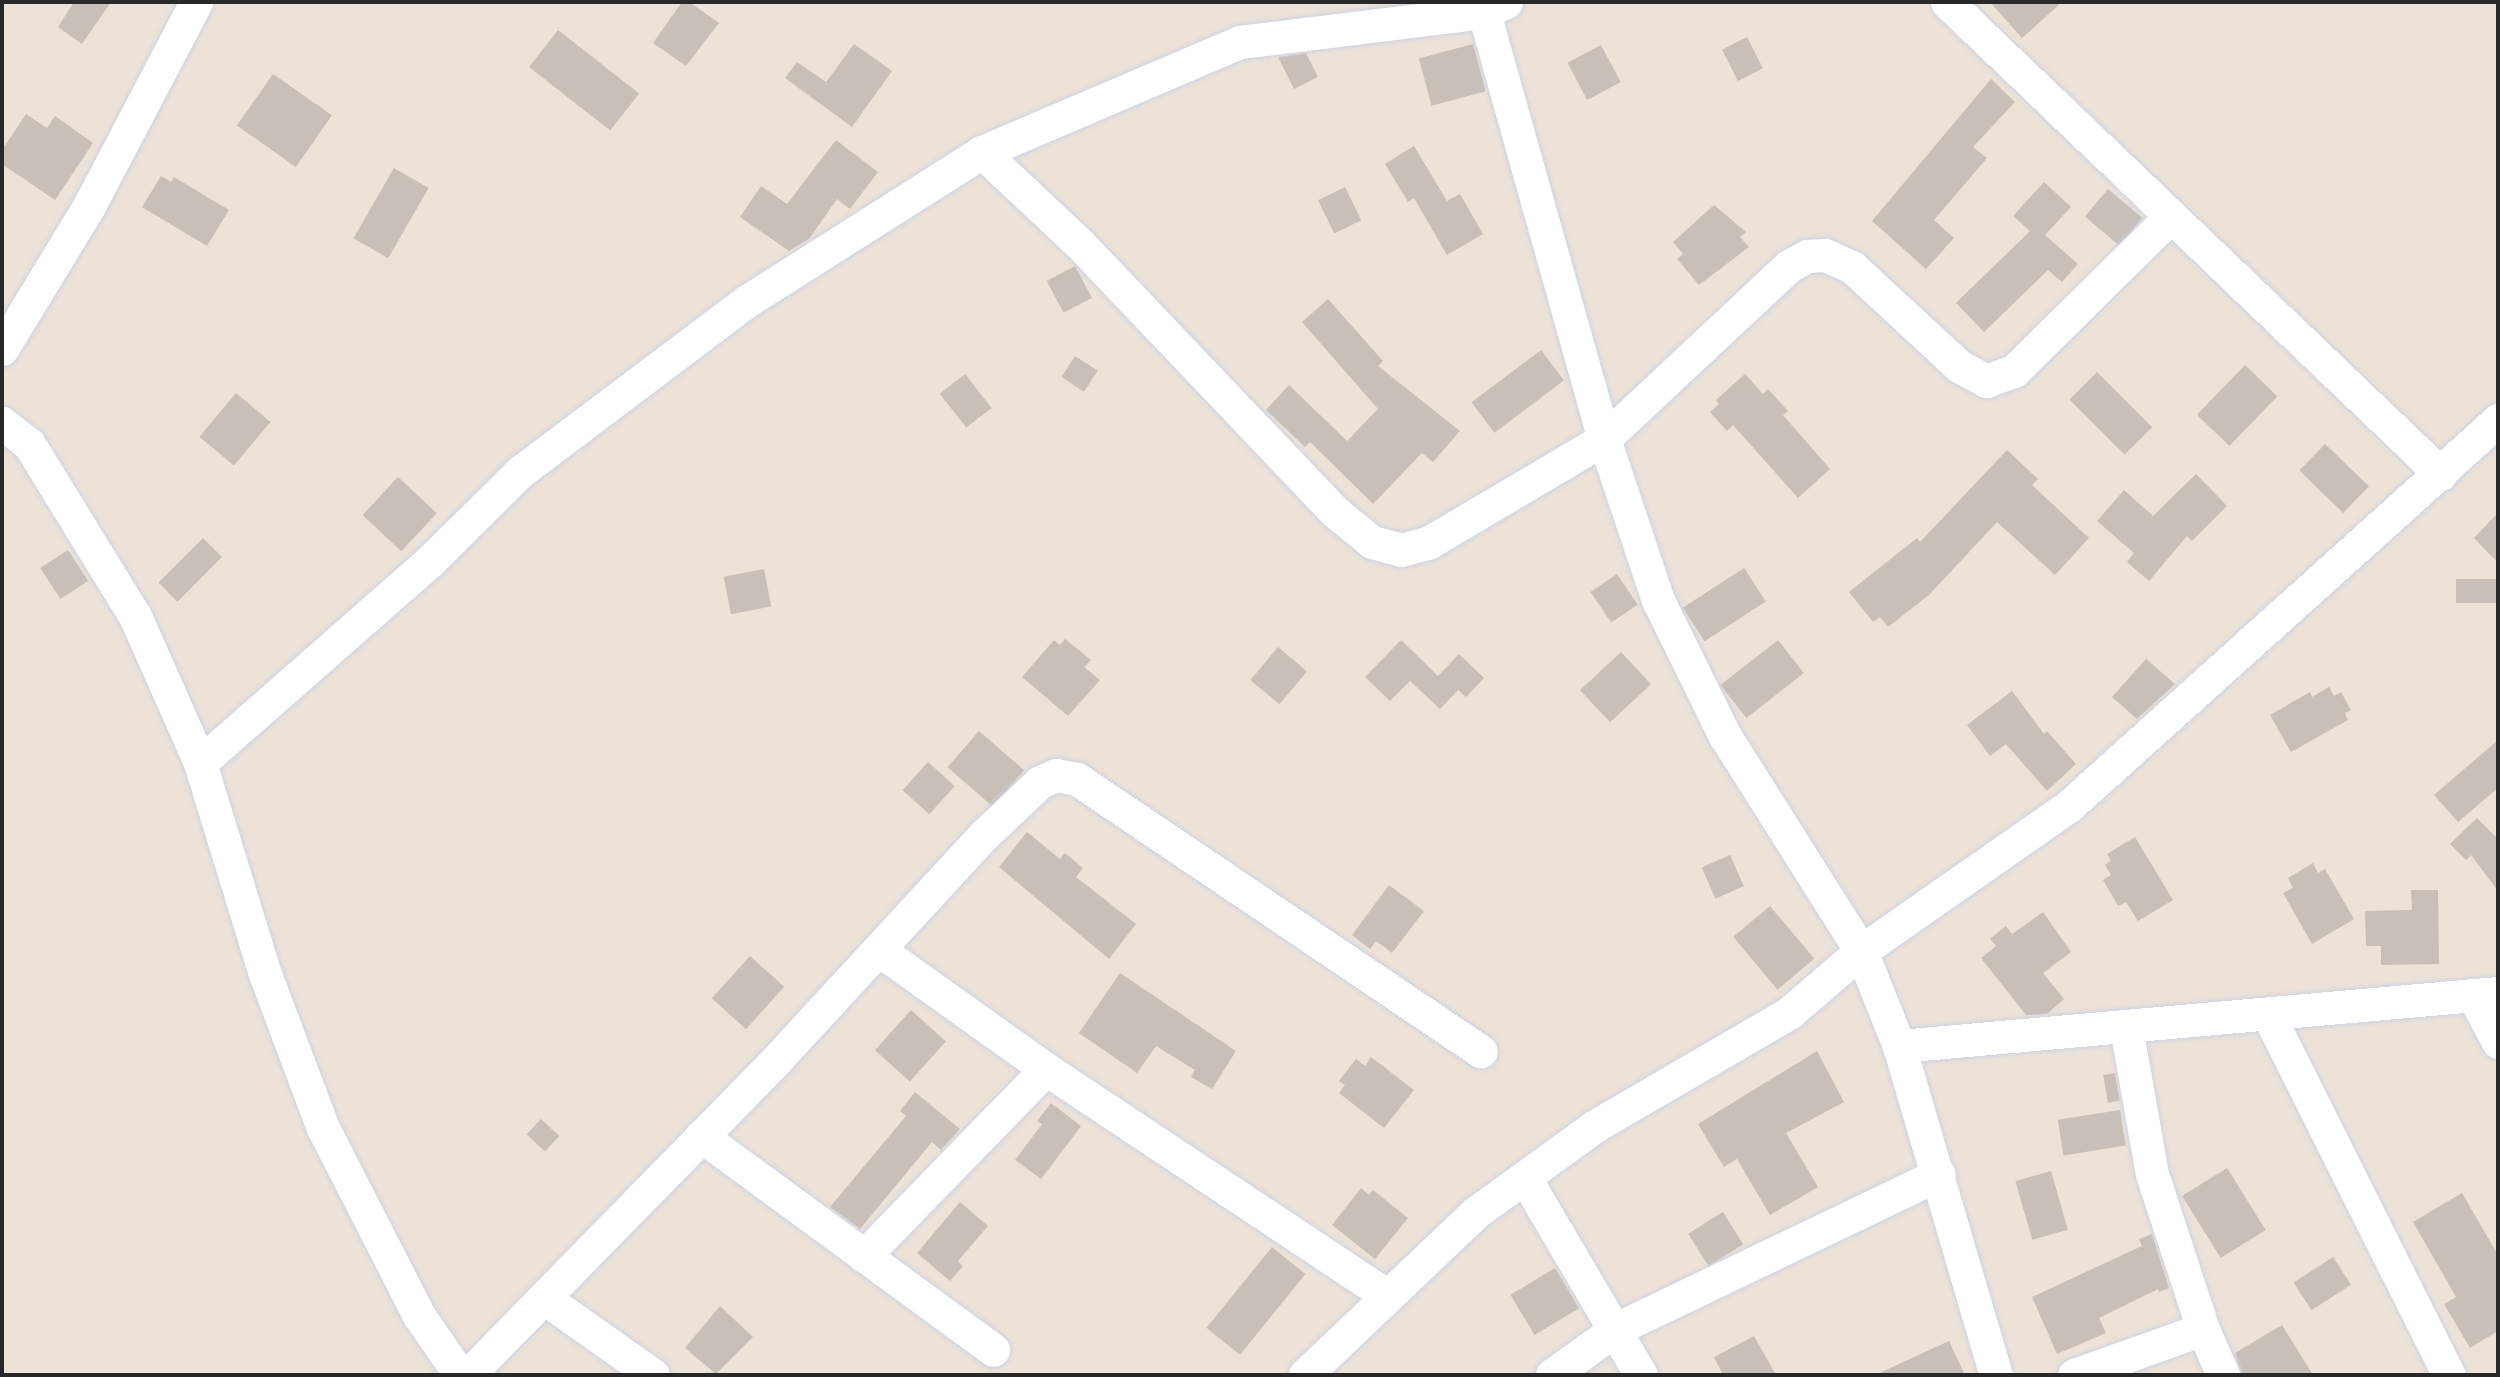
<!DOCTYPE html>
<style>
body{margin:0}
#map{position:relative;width:2500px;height:1377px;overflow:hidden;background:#ece2d8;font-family:"Noto Sans",sans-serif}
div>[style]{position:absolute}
.building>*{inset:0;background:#c7bfb8;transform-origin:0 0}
.roads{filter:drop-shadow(0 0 2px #cdd3e3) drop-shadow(0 0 2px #cdd3e3)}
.minor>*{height:33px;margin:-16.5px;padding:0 16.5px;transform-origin:16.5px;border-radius:16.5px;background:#fff}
span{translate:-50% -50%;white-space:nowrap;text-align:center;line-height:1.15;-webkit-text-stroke:5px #fff;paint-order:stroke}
.frame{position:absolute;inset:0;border:4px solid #282828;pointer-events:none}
</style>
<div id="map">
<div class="building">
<div style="clip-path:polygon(74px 2px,111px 2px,82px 44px,58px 27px)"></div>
<div style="clip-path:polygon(682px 2px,689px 2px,719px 23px,686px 66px,653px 43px)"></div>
<div style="clip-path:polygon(1990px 2px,2062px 2px,2022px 38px)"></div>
<div style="left:558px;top:30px;width:103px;height:47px;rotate:38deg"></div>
<div style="left:1747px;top:37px;width:35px;height:28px;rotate:63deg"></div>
<div style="clip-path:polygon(854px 44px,892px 71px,852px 127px,785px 78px,797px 62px,826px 82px)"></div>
<div style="left:1473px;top:44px;width:49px;height:56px;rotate:75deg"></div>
<div style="left:1601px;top:45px;width:42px;height:38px;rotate:62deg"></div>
<div style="clip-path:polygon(1306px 53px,1318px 77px,1294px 89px,1278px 57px)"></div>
<div style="left:273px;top:74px;width:72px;height:63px;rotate:35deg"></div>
<div style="clip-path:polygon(1991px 79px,2015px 102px,1973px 147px,1987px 158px,1934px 220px,1954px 238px,1926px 269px,1872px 221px)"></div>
<div style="clip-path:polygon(26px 114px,47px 128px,55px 116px,93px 143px,55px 200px,2px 164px,2px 150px)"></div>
<div style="clip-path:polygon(836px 140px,878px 172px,850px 209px,837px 199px,809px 239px,789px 251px,740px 217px,761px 186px,787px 204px)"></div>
<div style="clip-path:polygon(1414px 146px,1447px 201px,1460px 194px,1483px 234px,1447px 255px,1414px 198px,1408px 202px,1385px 164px)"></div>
<div style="left:394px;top:168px;width:40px;height:81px;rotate:30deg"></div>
<div style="clip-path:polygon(161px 176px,171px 182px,174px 177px,229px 210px,207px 246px,142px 207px)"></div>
<div style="clip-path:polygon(2044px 182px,2071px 207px,2045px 235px,2078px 264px,2062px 282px,2048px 270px,1984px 332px,1956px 303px,2030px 231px,2013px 216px)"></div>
<div style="left:1345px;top:187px;width:37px;height:30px;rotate:64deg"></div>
<div style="left:2108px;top:189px;width:45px;height:36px;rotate:40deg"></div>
<div style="clip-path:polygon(1714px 205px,1746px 232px,1740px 237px,1749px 247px,1699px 285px,1677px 259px,1683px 254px,1673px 242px)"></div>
<div style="left:1075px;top:266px;width:36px;height:32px;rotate:62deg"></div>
<div style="clip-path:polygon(1328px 299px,1383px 361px,1378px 366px,1460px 431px,1433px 462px,1422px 453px,1373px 504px,1310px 442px,1305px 447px,1266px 410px,1289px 385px,1347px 441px,1378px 409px,1302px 322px)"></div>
<div style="left:1541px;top:350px;width:38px;height:87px;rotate:53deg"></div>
<div style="left:1075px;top:356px;width:27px;height:25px;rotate:33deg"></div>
<div style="left:2245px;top:365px;width:45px;height:69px;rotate:44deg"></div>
<div style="left:2097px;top:372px;width:78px;height:39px;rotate:45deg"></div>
<div style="left:965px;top:374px;width:43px;height:32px;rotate:52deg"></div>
<div style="clip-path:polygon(1745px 374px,1763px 394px,1768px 389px,1788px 411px,1783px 415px,1830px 469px,1798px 498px,1733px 425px,1727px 431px,1710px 412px,1719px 404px,1716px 400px)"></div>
<div style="left:236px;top:393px;width:45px;height:57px;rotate:40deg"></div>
<div style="left:2325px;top:444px;width:61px;height:37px;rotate:44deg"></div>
<div style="clip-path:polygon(2007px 450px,2038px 479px,2032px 485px,2089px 538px,2055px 575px,1997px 522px,1929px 595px,1888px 627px,1880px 617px,1873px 622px,1849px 592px,1917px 538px,1920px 542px)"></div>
<div style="clip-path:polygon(2196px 474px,2227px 506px,2192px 541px,2187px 536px,2149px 581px,2127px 562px,2134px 553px,2097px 521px,2124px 490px,2153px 516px)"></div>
<div style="left:398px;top:477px;width:53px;height:52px;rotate:43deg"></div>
<div style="clip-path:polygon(2498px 513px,2498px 563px,2474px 538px)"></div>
<div style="left:203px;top:538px;width:27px;height:63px;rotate:45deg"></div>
<div style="left:68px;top:550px;width:37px;height:33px;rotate:57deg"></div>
<div style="left:1744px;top:568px;width:40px;height:73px;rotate:57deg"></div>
<div style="left:764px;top:569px;width:38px;height:41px;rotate:79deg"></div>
<div style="left:1617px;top:574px;width:37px;height:32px;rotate:56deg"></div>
<div style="left:2498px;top:579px;width:24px;height:42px;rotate:90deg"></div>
<div style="clip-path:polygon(1065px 639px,1091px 660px,1084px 667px,1100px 680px,1068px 716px,1022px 677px,1054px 640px,1060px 645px)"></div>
<div style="clip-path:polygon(1401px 640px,1438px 676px,1459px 654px,1484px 678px,1466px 697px,1458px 690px,1440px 709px,1410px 681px,1390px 701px,1365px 677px)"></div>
<div style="left:1778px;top:640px;width:42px;height:73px;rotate:52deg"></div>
<div style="left:1278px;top:647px;width:38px;height:43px;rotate:40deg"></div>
<div style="left:1621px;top:652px;width:44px;height:56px;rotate:47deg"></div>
<div style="clip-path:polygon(2146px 659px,2175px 684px,2137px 719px,2112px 697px)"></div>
<div style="clip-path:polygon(2329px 687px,2334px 696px,2341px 692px,2351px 710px,2345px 713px,2348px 720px,2291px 752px,2270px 715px,2310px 692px,2312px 697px)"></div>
<div style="clip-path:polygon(2012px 691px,2044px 734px,2047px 731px,2076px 764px,2047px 791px,2006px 744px,1990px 756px,1967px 725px)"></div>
<div style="left:979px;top:731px;width:60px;height:48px;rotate:41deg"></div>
<div style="clip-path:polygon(2498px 740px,2498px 788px,2458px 822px,2434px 795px)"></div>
<div style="left:928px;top:762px;width:36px;height:38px;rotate:42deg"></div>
<div style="clip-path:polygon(2477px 818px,2498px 839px,2498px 891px,2471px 855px,2466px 860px,2450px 844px)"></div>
<div style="clip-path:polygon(1027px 832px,1060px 859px,1065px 853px,1083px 868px,1076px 877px,1136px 924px,1109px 959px,999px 867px)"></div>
<div style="clip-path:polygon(2135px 837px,2173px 900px,2138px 921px,2126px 902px,2118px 906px,2103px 880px,2111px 875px,2105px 865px,2111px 861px,2107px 854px)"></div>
<div style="left:1730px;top:855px;width:34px;height:31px;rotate:66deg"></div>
<div style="clip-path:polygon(2313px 863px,2318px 873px,2325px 869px,2354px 919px,2312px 944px,2283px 893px,2293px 888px,2288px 878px)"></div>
<div style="clip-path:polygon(1389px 885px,1424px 911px,1392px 953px,1376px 941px,1370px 949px,1352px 935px)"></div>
<div style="clip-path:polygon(2411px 890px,2438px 890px,2439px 964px,2381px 965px,2381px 946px,2366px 946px,2365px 911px,2412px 910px)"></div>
<div style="left:1770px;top:906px;width:69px;height:48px;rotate:50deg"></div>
<div style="clip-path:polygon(2043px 912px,2071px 952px,2043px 973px,2064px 999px,2047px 1014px,2026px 1015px,1981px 958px,1996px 946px,1990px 939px,2006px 926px,2012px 934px)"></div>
<div style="left:750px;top:956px;width:46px;height:57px;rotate:42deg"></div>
<div style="clip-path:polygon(1120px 973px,1236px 1051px,1212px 1089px,1191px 1077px,1195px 1070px,1156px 1046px,1137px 1073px,1079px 1033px)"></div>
<div style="left:911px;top:1010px;width:47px;height:54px;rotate:42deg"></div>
<div style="clip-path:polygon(1817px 1051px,1844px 1102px,1786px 1133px,1818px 1187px,1770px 1215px,1737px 1159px,1724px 1167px,1698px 1124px)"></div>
<div style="clip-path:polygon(1371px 1057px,1414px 1090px,1384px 1128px,1339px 1093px,1345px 1085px,1339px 1081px,1356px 1059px,1365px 1066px)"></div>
<div style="left:2115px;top:1073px;width:28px;height:12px;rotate:80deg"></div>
<div style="clip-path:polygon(915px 1092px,960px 1129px,941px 1150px,932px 1142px,860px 1229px,830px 1207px,906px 1116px,900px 1111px)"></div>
<div style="clip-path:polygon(1051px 1103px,1081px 1126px,1041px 1179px,1015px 1160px,1042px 1124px,1037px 1121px)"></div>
<div style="left:2120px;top:1110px;width:36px;height:63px;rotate:81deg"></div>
<div style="left:541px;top:1119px;width:25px;height:21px;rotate:43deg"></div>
<div style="left:2227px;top:1168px;width:73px;height:53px;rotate:58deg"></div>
<div style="left:2051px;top:1171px;width:61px;height:37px;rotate:74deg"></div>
<div style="clip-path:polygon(1361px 1188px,1369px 1195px,1373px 1190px,1408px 1218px,1375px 1259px,1332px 1225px)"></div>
<div style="clip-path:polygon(2462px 1193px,2498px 1255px,2498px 1331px,2470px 1348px,2444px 1304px,2456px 1297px,2413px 1222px)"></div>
<div style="clip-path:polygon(960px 1202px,988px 1226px,958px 1261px,963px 1266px,950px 1281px,917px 1253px)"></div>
<div style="left:1723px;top:1212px;width:38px;height:41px;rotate:58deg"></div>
<div style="clip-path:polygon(2152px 1234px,2169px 1288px,2159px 1292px,2158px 1289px,2099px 1318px,2106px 1333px,2057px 1354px,2032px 1297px,2142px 1246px,2139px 1239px)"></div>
<div style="left:1272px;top:1247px;width:43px;height:104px;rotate:39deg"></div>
<div style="left:2333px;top:1257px;width:33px;height:47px;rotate:57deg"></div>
<div style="left:1555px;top:1268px;width:47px;height:52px;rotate:59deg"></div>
<div style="clip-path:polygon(720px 1306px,753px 1337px,716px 1374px,685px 1348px)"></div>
<div style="clip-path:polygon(2282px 1325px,2313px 1375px,2242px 1375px,2235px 1353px)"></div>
<div style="clip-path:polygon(1754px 1336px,1776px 1375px,1723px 1375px,1714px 1357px)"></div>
<div style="clip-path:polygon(1949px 1341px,1965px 1375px,1875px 1375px)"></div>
</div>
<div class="roads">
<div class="minor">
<div style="left:1481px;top:2px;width:454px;rotate:74.3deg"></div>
<div style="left:1604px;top:439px;width:170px;rotate:71.5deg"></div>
<div style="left:1658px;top:600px;width:152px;rotate:63.8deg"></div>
<div style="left:1725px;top:736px;width:254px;rotate:57.7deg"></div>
<div style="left:1861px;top:951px;width:102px;rotate:68.2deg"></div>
<div style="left:1899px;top:1046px;width:343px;rotate:73.6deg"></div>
<div style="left:1947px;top:2px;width:683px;rotate:43.7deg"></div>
<div style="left:982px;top:152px;width:132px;rotate:43.2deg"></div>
<div style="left:1078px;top:242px;width:371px;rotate:46.4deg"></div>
<div style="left:1334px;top:511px;width:49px;rotate:39.2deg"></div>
<div style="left:1372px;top:542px;width:30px;rotate:15deg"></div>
<div style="left:1401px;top:550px;width:28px;rotate:-15deg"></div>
<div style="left:1428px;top:543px;width:204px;rotate:-30.6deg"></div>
<div style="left:1604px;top:439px;width:253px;rotate:-43.1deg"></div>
<div style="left:1789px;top:266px;width:21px;rotate:-29deg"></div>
<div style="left:1807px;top:256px;width:18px;rotate:-3deg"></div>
<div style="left:1825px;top:255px;width:30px;rotate:24deg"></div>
<div style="left:1852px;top:267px;width:146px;rotate:42.8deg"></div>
<div style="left:1959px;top:366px;width:31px;rotate:29deg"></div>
<div style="left:1986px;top:381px;width:30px;rotate:-20deg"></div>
<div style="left:2014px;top:371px;width:218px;rotate:-44.6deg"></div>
<div style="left:2px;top:349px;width:167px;rotate:-58.7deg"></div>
<div style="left:89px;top:206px;width:230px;rotate:-62.3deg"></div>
<div style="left:2px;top:423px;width:34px;rotate:38deg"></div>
<div style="left:29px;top:444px;width:202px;rotate:58.4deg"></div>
<div style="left:135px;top:616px;width:161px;rotate:66.1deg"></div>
<div style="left:200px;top:763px;width:221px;rotate:72.9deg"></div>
<div style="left:265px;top:974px;width:165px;rotate:69.4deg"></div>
<div style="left:323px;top:1128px;width:209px;rotate:62.9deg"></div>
<div style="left:418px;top:1314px;width:74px;rotate:55.5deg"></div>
<div style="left:200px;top:763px;width:305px;rotate:-41.3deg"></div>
<div style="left:429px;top:562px;width:128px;rotate:-44.7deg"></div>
<div style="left:520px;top:472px;width:284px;rotate:-37deg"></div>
<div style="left:747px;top:301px;width:278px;rotate:-32.4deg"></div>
<div style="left:982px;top:152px;width:280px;rotate:-23.1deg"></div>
<div style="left:1240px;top:42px;width:245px;rotate:-7deg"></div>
<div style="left:1483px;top:12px;width:25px;rotate:-23deg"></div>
<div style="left:879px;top:950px;width:205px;rotate:35.5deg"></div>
<div style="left:1046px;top:1069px;width:408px;rotate:33.6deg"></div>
<div style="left:2473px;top:995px;width:53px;rotate:62deg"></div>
<div style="left:2268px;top:1014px;width:404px;rotate:63.4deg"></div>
<div style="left:2126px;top:1027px;width:149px;rotate:80deg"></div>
<div style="left:2152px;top:1174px;width:163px;rotate:71.8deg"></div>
<div style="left:2203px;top:1329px;width:50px;rotate:66.5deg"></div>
<div style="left:1899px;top:1046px;width:601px;rotate:-5.06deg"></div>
<div style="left:701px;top:1136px;width:362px;rotate:36.2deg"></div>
<div style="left:1525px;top:1178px;width:229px;rotate:59.5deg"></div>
<div style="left:864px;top:1256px;width:261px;rotate:-45.8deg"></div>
<div style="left:544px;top:1298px;width:133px;rotate:35.2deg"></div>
<div style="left:468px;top:1375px;width:445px;rotate:-45.6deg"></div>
<div style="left:779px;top:1057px;width:302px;rotate:-47.3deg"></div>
<div style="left:984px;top:835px;width:77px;rotate:-43.4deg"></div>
<div style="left:1040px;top:782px;width:17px;rotate:-24deg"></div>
<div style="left:1056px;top:775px;width:21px;rotate:11deg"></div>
<div style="left:1077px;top:779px;width:487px;rotate:34deg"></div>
<div style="left:1305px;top:1375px;width:235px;rotate:-43.6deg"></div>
<div style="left:1475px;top:1213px;width:148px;rotate:-35.9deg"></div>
<div style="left:1595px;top:1126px;width:225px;rotate:-30.2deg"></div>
<div style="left:1789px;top:1013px;width:95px;rotate:-40.7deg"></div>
<div style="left:1861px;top:951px;width:255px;rotate:-34.9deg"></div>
<div style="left:2070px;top:805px;width:576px;rotate:-41.97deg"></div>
<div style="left:1552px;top:1375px;width:79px;rotate:-35.7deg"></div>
<div style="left:1616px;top:1329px;width:358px;rotate:-25.6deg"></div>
<div style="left:2074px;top:1375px;width:137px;rotate:-19.6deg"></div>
</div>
</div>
<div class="frame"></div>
</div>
